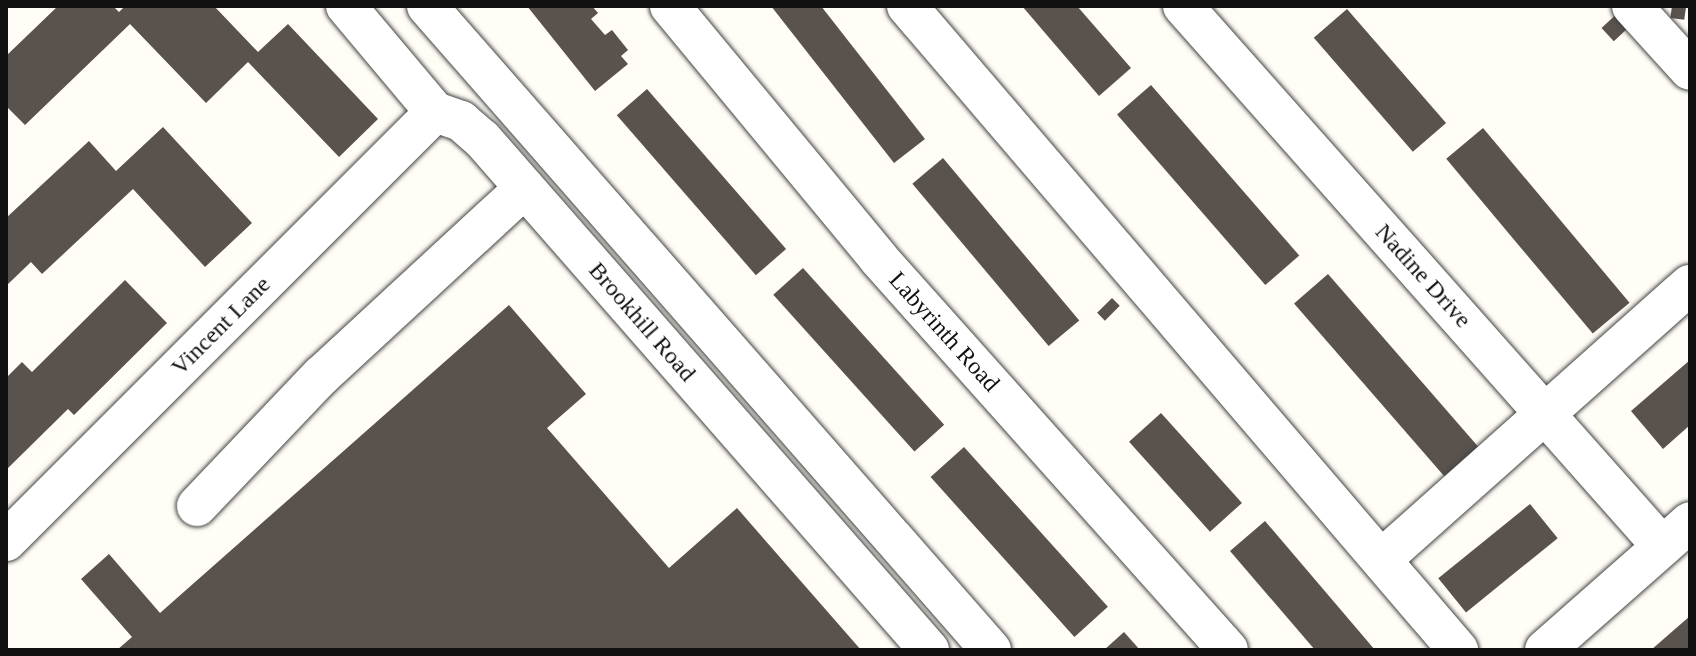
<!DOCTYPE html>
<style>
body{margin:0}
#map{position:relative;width:1696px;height:656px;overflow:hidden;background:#fffdf5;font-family:Georgia,serif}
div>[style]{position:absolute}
.building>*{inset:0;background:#5a524d;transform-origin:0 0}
.roads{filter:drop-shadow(0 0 2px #444) drop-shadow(0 0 2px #444)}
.minor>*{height:40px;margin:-20px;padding:0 20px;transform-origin:20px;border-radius:20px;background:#fff}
span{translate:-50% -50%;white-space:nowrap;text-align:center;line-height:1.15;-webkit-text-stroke:8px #fff;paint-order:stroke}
.street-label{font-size:24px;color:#111}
.frame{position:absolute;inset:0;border:8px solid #111;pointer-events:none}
</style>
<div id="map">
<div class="building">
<div style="clip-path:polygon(58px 6px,113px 6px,119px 12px,125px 6px,214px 6px,258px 52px,288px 24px,378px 119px,339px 157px,248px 62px,206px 103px,130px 24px,25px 125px,6px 106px,6px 56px)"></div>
<div style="clip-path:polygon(527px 6px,592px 6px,598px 13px,591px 19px,605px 35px,612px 30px,628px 50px,621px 56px,628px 64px,595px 91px)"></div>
<div style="clip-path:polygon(771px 6px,821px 6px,925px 139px,894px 163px)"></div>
<div style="clip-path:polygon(1022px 6px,1077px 6px,1131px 68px,1099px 96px)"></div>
<div style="left:1672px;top:6px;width:14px;height:12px;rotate:8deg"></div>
<div style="left:1347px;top:9px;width:151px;height:44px;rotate:49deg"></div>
<div style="left:1622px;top:9px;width:18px;height:28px;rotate:47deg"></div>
<div style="left:1151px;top:85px;width:226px;height:45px;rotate:49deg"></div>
<div style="left:647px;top:89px;width:212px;height:40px;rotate:49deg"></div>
<div style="clip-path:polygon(163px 127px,252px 223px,205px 267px,133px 189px,42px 274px,31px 262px,6px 286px,6px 218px,89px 141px,116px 171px)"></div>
<div style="left:1483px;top:128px;width:228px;height:48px;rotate:50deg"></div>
<div style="left:943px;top:158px;width:212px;height:40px;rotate:50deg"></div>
<div style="left:803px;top:268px;width:211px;height:40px;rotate:48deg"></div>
<div style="left:1328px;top:274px;width:229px;height:45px;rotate:49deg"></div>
<div style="clip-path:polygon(125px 280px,167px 323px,74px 415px,68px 409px,6px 470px,6px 378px,22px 362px,32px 372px)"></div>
<div style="left:1112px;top:298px;width:11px;height:21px;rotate:45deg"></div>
<div style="clip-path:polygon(509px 305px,586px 394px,547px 428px,669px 568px,737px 508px,861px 650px,117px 650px,132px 637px,81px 579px,109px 554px,160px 613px)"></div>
<div style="clip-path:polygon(1690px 360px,1690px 425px,1663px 449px,1631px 411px)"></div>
<div style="left:1161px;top:413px;width:121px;height:43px;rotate:48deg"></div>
<div style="left:964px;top:447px;width:215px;height:45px;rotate:48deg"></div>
<div style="left:1530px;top:504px;width:44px;height:118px;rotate:51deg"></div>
<div style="clip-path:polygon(1265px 521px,1375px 650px,1315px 650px,1230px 551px)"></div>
<div style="clip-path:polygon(1690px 616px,1690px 650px,1651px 650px)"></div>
<div style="clip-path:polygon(1124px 632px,1140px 650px,1104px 650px)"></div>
</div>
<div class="roads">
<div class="minor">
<div style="left:346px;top:6px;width:138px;rotate:50deg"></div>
<div style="left:435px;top:112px;width:28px;rotate:19deg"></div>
<div style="left:461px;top:121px;width:28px;rotate:41deg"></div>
<div style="left:482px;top:139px;width:679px;rotate:48.82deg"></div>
<div style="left:427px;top:6px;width:856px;rotate:48.79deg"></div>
<div style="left:670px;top:6px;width:328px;rotate:50.4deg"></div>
<div style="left:879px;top:259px;width:524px;rotate:48.25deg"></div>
<div style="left:907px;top:6px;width:848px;rotate:49.45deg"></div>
<div style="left:1183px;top:6px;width:722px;rotate:48.43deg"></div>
<div style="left:1632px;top:6px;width:86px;rotate:47.8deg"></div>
<div style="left:197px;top:506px;width:180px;rotate:-46.4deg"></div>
<div style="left:321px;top:376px;width:277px;rotate:-42.7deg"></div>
<div style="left:6px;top:541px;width:607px;rotate:-45deg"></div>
<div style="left:1382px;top:559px;width:412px;rotate:-41.7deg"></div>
<div style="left:1545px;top:650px;width:193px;rotate:-41.4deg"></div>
</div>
</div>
<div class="street-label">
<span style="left:1423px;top:276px;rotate:48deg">Nadine Drive</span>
<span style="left:642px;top:322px;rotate:49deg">Brookhill Road</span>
<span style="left:221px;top:326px;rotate:-45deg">Vincent Lane</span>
<span style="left:944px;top:332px;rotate:48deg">Labyrinth Road</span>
</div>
<div class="frame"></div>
</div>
